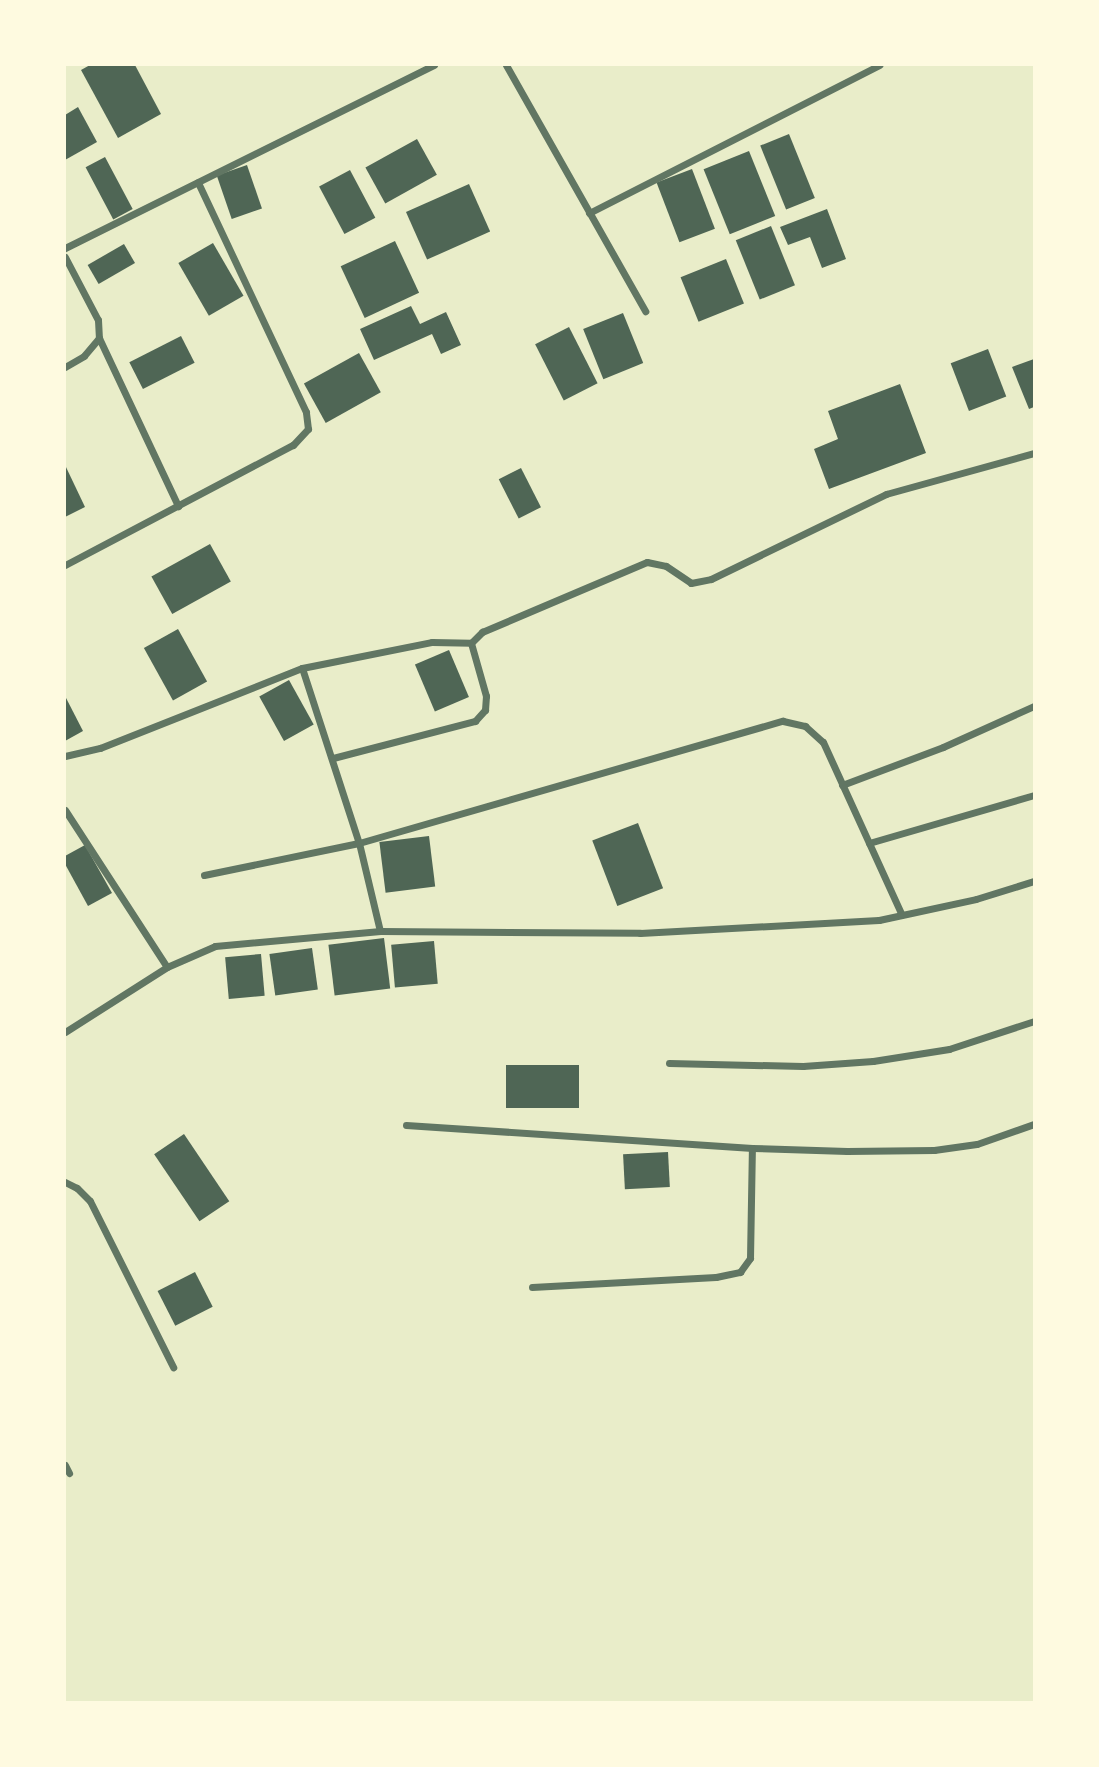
<!DOCTYPE html>
<style>
body{margin:0}
#map{position:relative;width:1099px;height:1767px;overflow:hidden;background:#e9edc9;font-family:Karla,sans-serif}
div>[style]{position:absolute}
.building>*{inset:0;background:#4f6655;transform-origin:0 0}
.minor>*{height:7px;margin:-3.5px;padding:0 3.5px;transform-origin:3.5px;border-radius:3.5px;background:#617663}
span{translate:-50% -50%;white-space:nowrap;text-align:center;line-height:1.15;-webkit-text-stroke:7px #fefae0;paint-order:stroke}
.frame{position:absolute;inset:0;border:66px solid #fefae0;pointer-events:none}
</style>
<div id="map">
<div class="building">
<div style="clip-path:polygon(90px 65px,135px 65px,161px 114px,118px 138px,81px 70px)"></div>
<div style="clip-path:polygon(78px 107px,97px 142px,65px 160px,65px 115px)"></div>
<div style="left:789px;top:134px;width:69px;height:31px;rotate:68deg"></div>
<div style="left:417px;top:139px;width:41px;height:59px;rotate:61deg"></div>
<div style="left:749px;top:151px;width:70px;height:49px;rotate:68deg"></div>
<div style="left:105px;top:157px;width:59px;height:22px;rotate:62deg"></div>
<div style="left:247px;top:165px;width:46px;height:32px;rotate:71deg"></div>
<div style="left:692px;top:169px;width:64px;height:38px;rotate:69deg"></div>
<div style="left:350px;top:170px;width:54px;height:35px;rotate:62deg"></div>
<div style="left:469px;top:184px;width:52px;height:69px;rotate:66deg"></div>
<div style="clip-path:polygon(827px 209px,846px 259px,822px 268px,810px 237px,788px 245px,780px 227px)"></div>
<div style="left:771px;top:226px;width:64px;height:38px;rotate:68deg"></div>
<div style="left:395px;top:241px;width:57px;height:60px;rotate:65deg"></div>
<div style="left:213px;top:243px;width:61px;height:40px;rotate:60deg"></div>
<div style="left:124px;top:244px;width:22px;height:42px;rotate:60deg"></div>
<div style="left:726px;top:259px;width:48px;height:49px;rotate:68deg"></div>
<div style="clip-path:polygon(411px 306px,420px 324px,446px 312px,461px 345px,441px 354px,432px 334px,374px 360px,360px 329px)"></div>
<div style="left:623px;top:313px;width:54px;height:43px;rotate:68deg"></div>
<div style="left:569px;top:327px;width:63px;height:38px;rotate:63deg"></div>
<div style="left:181px;top:336px;width:30px;height:58px;rotate:63deg"></div>
<div style="left:988px;top:349px;width:51px;height:40px;rotate:69deg"></div>
<div style="left:359px;top:353px;width:45px;height:63px;rotate:61deg"></div>
<div style="clip-path:polygon(1034px 359px,1034px 407px,1029px 409px,1012px 367px)"></div>
<div style="clip-path:polygon(900px 384px,926px 453px,829px 489px,814px 449px,838px 439px,828px 411px)"></div>
<div style="clip-path:polygon(65px 465px,85px 507px,65px 517px)"></div>
<div style="left:521px;top:468px;width:44px;height:25px;rotate:63deg"></div>
<div style="left:210px;top:544px;width:43px;height:67px;rotate:61deg"></div>
<div style="left:178px;top:629px;width:60px;height:39px;rotate:61deg"></div>
<div style="left:449px;top:650px;width:51px;height:37px;rotate:67deg"></div>
<div style="left:289px;top:680px;width:51px;height:34px;rotate:61deg"></div>
<div style="clip-path:polygon(65px 696px,83px 731px,65px 741px)"></div>
<div style="left:638px;top:823px;width:70px;height:49px;rotate:69deg"></div>
<div style="left:429px;top:836px;width:51px;height:50px;rotate:83deg"></div>
<div style="clip-path:polygon(85px 845px,112px 893px,88px 906px,65px 864px,65px 856px)"></div>
<div style="left:384px;top:938px;width:51px;height:56px;rotate:83deg"></div>
<div style="left:434px;top:941px;width:43px;height:43px;rotate:85deg"></div>
<div style="left:312px;top:948px;width:42px;height:43px;rotate:82deg"></div>
<div style="left:261px;top:954px;width:42px;height:36px;rotate:85deg"></div>
<div style="left:579px;top:1065px;width:43px;height:73px;rotate:90deg"></div>
<div style="left:184px;top:1134px;width:81px;height:36px;rotate:56deg"></div>
<div style="left:668px;top:1152px;width:35px;height:45px;rotate:87deg"></div>
<div style="left:195px;top:1272px;width:39px;height:42px;rotate:63deg"></div>
</div>
<div class="minor">
<div style="left:506px;top:65px;width:283px;rotate:60.5deg"></div>
<div style="left:589px;top:213px;width:326px;rotate:-27deg"></div>
<div style="left:65px;top:248px;width:412px;rotate:-26.4deg"></div>
<div style="left:65px;top:257px;width:71px;rotate:62.4deg"></div>
<div style="left:98px;top:320px;width:18px;rotate:87deg"></div>
<div style="left:99px;top:338px;width:23px;rotate:130deg"></div>
<div style="left:84px;top:356px;width:22px;rotate:150deg"></div>
<div style="left:99px;top:338px;width:186px;rotate:64.8deg"></div>
<div style="left:65px;top:565px;width:258px;rotate:-27.8deg"></div>
<div style="left:293px;top:445px;width:22px;rotate:-47deg"></div>
<div style="left:308px;top:429px;width:17px;rotate:-97deg"></div>
<div style="left:306px;top:412px;width:254px;rotate:-115.2deg"></div>
<div style="left:302px;top:668px;width:184px;rotate:72deg"></div>
<div style="left:359px;top:843px;width:90px;rotate:76.6deg"></div>
<div style="left:65px;top:756px;width:36px;rotate:-13deg"></div>
<div style="left:100px;top:748px;width:217px;rotate:-21.6deg"></div>
<div style="left:302px;top:668px;width:133px;rotate:-11.3deg"></div>
<div style="left:432px;top:642px;width:39px;rotate:1deg"></div>
<div style="left:333px;top:758px;width:147px;rotate:-14.6deg"></div>
<div style="left:475px;top:721px;width:15px;rotate:-48deg"></div>
<div style="left:485px;top:710px;width:14px;rotate:-86deg"></div>
<div style="left:486px;top:696px;width:55px;rotate:-105.8deg"></div>
<div style="left:471px;top:643px;width:16px;rotate:-45deg"></div>
<div style="left:482px;top:632px;width:179px;rotate:-23deg"></div>
<div style="left:647px;top:562px;width:19px;rotate:12deg"></div>
<div style="left:666px;top:566px;width:30px;rotate:34deg"></div>
<div style="left:691px;top:583px;width:20px;rotate:-11deg"></div>
<div style="left:711px;top:579px;width:195px;rotate:-25.9deg"></div>
<div style="left:886px;top:494px;width:154px;rotate:-15.5deg"></div>
<div style="left:842px;top:785px;width:108px;rotate:-20.6deg"></div>
<div style="left:943px;top:747px;width:100px;rotate:-24.3deg"></div>
<div style="left:65px;top:810px;width:187px;rotate:57deg"></div>
<div style="left:869px;top:843px;width:172px;rotate:-16.2deg"></div>
<div style="left:204px;top:875px;width:158px;rotate:-11.7deg"></div>
<div style="left:359px;top:843px;width:441px;rotate:-16.1deg"></div>
<div style="left:783px;top:721px;width:23px;rotate:13deg"></div>
<div style="left:805px;top:726px;width:24px;rotate:42deg"></div>
<div style="left:823px;top:742px;width:190px;rotate:65.5deg"></div>
<div style="left:65px;top:1032px;width:121px;rotate:-32.5deg"></div>
<div style="left:167px;top:967px;width:52px;rotate:-23.6deg"></div>
<div style="left:215px;top:946px;width:166px;rotate:-5.2deg"></div>
<div style="left:380px;top:931px;width:260px;rotate:0.4deg"></div>
<div style="left:640px;top:933px;width:239px;rotate:-3.1deg"></div>
<div style="left:879px;top:920px;width:99px;rotate:-12.2deg"></div>
<div style="left:976px;top:899px;width:61px;rotate:-17.2deg"></div>
<div style="left:669px;top:1063px;width:134px;rotate:1.3deg"></div>
<div style="left:803px;top:1066px;width:70px;rotate:-4.1deg"></div>
<div style="left:873px;top:1061px;width:77px;rotate:-9deg"></div>
<div style="left:949px;top:1049px;width:89px;rotate:-18.2deg"></div>
<div style="left:406px;top:1125px;width:347px;rotate:3.8deg"></div>
<div style="left:752px;top:1148px;width:95px;rotate:1.8deg"></div>
<div style="left:847px;top:1151px;width:87px;rotate:-0.7deg"></div>
<div style="left:934px;top:1150px;width:43px;rotate:-7.9deg"></div>
<div style="left:977px;top:1144px;width:60px;rotate:-19.3deg"></div>
<div style="left:65px;top:1182px;width:13px;rotate:27deg"></div>
<div style="left:77px;top:1188px;width:18px;rotate:45deg"></div>
<div style="left:90px;top:1201px;width:186px;rotate:63.4deg"></div>
<div style="left:532px;top:1287px;width:184px;rotate:-3.1deg"></div>
<div style="left:716px;top:1277px;width:25px;rotate:-12deg"></div>
<div style="left:740px;top:1272px;width:17px;rotate:-54deg"></div>
<div style="left:750px;top:1258px;width:110px;rotate:-89deg"></div>
<div style="left:65px;top:1465px;width:9px;rotate:63deg"></div>
</div>
<div class="frame"></div>
</div>
